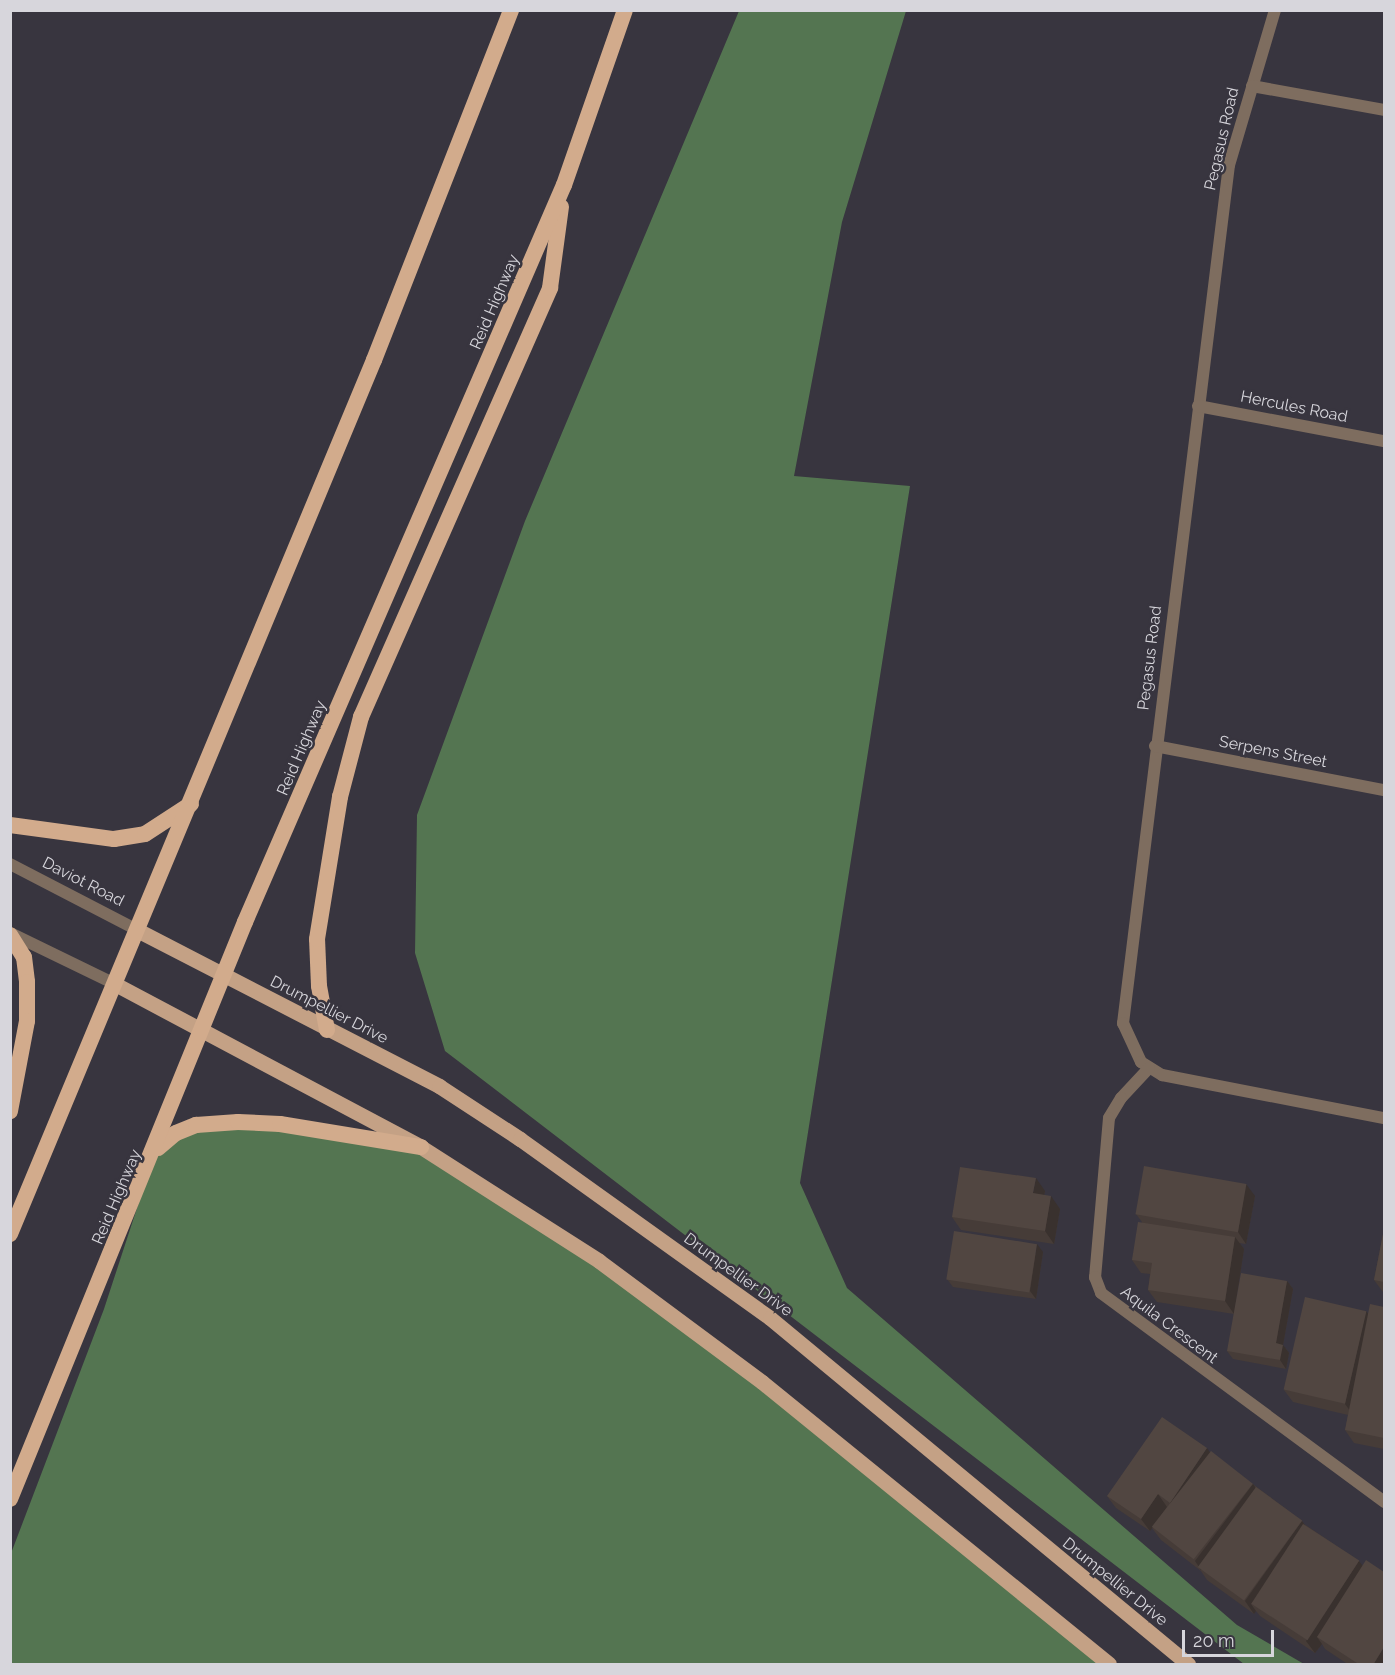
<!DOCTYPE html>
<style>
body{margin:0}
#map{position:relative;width:1395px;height:1675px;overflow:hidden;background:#38353f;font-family:Raleway,sans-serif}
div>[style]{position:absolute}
.forest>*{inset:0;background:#547551}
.minor>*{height:12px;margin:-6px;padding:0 6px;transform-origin:6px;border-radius:6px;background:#7e6d5f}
.tertiary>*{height:12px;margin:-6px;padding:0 6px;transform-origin:6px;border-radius:6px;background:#7e6d5f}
.primary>*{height:15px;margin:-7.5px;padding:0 7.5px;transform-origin:7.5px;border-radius:7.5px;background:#c4a185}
.trunk>*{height:16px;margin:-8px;padding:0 8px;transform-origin:8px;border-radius:8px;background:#d2ab8c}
.wall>*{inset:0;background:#463c38}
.shaded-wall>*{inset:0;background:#39312e}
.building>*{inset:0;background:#514641;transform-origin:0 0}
span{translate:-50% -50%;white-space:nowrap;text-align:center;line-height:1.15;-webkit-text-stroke:5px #38353f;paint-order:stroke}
.street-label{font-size:16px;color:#d7d6dc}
.frame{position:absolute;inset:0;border:12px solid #d7d6dc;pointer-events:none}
.scale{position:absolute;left:1182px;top:1630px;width:92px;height:27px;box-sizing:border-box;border:3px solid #d7d6dc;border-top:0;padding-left:8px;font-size:18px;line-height:21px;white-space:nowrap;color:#d7d6dc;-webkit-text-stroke:4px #38353f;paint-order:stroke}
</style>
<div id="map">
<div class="forest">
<div style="clip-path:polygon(739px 11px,906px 11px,842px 222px,794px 476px,910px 486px,800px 1183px,847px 1288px,1237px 1625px,1304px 1664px,1244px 1664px,445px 1051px,415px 953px,417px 815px,525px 521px)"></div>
<div style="clip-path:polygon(238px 1122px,421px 1147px,741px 1366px,1107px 1664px,11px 1664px,10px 1556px,104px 1309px,156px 1150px,176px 1133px)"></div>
</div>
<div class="minor">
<div style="left:1275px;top:10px;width:162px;rotate:106.5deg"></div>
<div style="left:1229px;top:165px;width:865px;rotate:97.04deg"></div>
<div style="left:1123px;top:1023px;width:43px;rotate:65.2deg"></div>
<div style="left:1141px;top:1062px;width:25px;rotate:32deg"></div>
<div style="left:1162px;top:1075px;width:226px;rotate:11deg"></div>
<div style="left:1252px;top:86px;width:134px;rotate:10.3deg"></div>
<div style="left:1198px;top:406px;width:189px;rotate:10.7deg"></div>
<div style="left:1155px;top:746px;width:233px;rotate:10.9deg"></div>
<div style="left:1149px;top:1068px;width:41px;rotate:133deg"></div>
<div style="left:1121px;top:1098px;width:23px;rotate:121deg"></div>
<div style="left:1109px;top:1118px;width:160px;rotate:95deg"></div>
<div style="left:1095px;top:1277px;width:17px;rotate:69deg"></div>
<div style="left:1101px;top:1293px;width:352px;rotate:36.4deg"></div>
</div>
<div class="tertiary">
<div style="left:10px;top:864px;width:145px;rotate:27.4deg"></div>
<div style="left:10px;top:933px;width:117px;rotate:25.9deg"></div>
</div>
<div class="primary">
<div style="left:139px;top:931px;width:338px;rotate:27.3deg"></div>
<div style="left:439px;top:1086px;width:97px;rotate:33.2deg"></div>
<div style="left:520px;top:1139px;width:307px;rotate:35.6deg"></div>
<div style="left:770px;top:1318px;width:543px;rotate:39.62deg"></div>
<div style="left:115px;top:984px;width:347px;rotate:28deg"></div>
<div style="left:421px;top:1147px;width:211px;rotate:32.6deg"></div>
<div style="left:599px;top:1261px;width:203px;rotate:36.6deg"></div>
<div style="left:762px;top:1382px;width:447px;rotate:39.1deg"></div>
</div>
<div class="trunk">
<div style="left:10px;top:825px;width:105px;rotate:7.7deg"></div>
<div style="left:114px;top:839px;width:31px;rotate:-9deg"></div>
<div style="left:145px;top:834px;width:55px;rotate:-33.1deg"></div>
<div style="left:10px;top:935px;width:26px;rotate:58deg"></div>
<div style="left:24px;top:957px;width:25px;rotate:83deg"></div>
<div style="left:27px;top:982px;width:39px;rotate:90deg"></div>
<div style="left:27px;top:1021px;width:92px;rotate:100.7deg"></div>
<div style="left:327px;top:1030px;width:45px;rotate:-100.3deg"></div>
<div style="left:319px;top:986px;width:47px;rotate:-92.4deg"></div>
<div style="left:317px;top:939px;width:144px;rotate:-80.8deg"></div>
<div style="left:340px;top:797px;width:83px;rotate:-75.3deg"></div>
<div style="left:361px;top:717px;width:469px;rotate:-66.2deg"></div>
<div style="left:550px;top:288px;width:82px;rotate:-82.3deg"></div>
<div style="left:158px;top:1148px;width:23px;rotate:-40deg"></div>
<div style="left:176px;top:1133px;width:22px;rotate:-22deg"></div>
<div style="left:196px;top:1125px;width:42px;rotate:-4.1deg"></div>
<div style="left:238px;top:1122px;width:42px;rotate:2.7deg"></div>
<div style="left:280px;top:1124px;width:143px;rotate:9.3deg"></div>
<div style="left:10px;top:1234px;width:947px;rotate:-67.39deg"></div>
<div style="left:374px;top:360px;width:376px;rotate:-68.6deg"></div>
<div style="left:10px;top:1499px;width:623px;rotate:-67.84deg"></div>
<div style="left:245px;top:922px;width:803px;rotate:-66.6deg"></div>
<div style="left:564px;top:185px;width:185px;rotate:-70.8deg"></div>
</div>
<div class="wall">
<div style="clip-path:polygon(1045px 1191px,1044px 1195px,1060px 1209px,1054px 1244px,961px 1230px,952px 1217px)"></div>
<div style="clip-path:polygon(1255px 1196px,1246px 1244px,1239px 1243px,1244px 1249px,1234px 1314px,1157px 1302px,1148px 1290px,1150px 1274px,1141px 1273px,1132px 1260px,1142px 1222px,1136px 1214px)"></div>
<div style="clip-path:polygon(1384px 1229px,1384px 1293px,1383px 1292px,1374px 1280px)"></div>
<div style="clip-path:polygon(1043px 1252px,1036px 1299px,953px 1287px,947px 1279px)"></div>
<div style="clip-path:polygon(1287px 1281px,1293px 1289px,1283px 1345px,1289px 1353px,1286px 1369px,1233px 1359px,1227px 1351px)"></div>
<div style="clip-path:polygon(1384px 1307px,1384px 1449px,1354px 1443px,1345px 1430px,1348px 1415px,1293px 1402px,1284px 1390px,1368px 1313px)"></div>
<div style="clip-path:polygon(1210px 1452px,1302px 1521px,1304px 1524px,1359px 1561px,1362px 1566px,1384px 1665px,1349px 1665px,1325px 1649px,1322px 1644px,1315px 1653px,1260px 1616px,1256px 1611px,1254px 1614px,1207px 1580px,1201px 1571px,1161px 1540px,1152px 1528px,1150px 1531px,1116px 1508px,1107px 1496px)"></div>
</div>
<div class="shaded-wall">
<div style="clip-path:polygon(1036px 1178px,1045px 1191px,1042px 1206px,1033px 1193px)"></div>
<div style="clip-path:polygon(1246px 1184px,1255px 1196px,1246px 1244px,1238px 1232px)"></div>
<div style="clip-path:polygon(1051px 1196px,1060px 1209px,1054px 1244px,1045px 1231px)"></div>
<div style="clip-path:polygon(1235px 1237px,1244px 1249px,1234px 1314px,1225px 1301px)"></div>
<div style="clip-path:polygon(1037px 1244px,1043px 1252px,1036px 1299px,1030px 1291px)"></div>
<div style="clip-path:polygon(1287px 1281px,1293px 1289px,1283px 1345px,1289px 1353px,1286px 1369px,1280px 1360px,1276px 1343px)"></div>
<div style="clip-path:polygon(1366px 1311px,1375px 1323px,1354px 1416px,1345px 1404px)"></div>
<div style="clip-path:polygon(1207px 1448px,1216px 1461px,1179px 1515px,1170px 1503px)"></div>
<div style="clip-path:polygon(1253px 1484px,1262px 1497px,1201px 1570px,1195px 1561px)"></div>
<div style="clip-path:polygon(1158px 1494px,1167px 1507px,1150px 1531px,1141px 1519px)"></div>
<div style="clip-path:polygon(1302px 1521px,1311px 1534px,1251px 1604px,1256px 1611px,1254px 1614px,1245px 1601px)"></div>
<div style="clip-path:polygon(1359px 1561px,1368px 1573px,1317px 1637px,1322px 1644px,1315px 1653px,1306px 1641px)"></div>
<div style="clip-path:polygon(1384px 1647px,1384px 1665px,1373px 1665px)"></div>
</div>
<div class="building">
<div style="left:1144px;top:1166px;width:104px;height:49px;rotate:10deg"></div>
<div style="clip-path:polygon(960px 1167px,1036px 1178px,1033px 1193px,1051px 1196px,1045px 1231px,952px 1217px)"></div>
<div style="clip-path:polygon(1138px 1222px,1235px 1237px,1225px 1301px,1148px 1290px,1152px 1263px,1132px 1260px)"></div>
<div style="clip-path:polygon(1384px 1229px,1384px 1282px,1374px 1280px)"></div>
<div style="left:954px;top:1231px;width:84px;height:49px;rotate:9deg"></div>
<div style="clip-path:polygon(1241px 1273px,1287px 1281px,1276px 1343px,1283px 1345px,1280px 1360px,1227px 1351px)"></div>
<div style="left:1305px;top:1297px;width:63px;height:95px;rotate:13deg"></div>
<div style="clip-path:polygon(1370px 1304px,1384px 1307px,1384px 1438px,1345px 1430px)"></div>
<div style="clip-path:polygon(1162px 1417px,1207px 1448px,1170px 1503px,1158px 1494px,1141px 1519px,1107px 1496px)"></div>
<div style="left:1211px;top:1451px;width:53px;height:96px;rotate:38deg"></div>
<div style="left:1256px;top:1487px;width:57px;height:99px;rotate:36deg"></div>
<div style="left:1303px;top:1524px;width:67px;height:95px;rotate:33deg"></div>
<div style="clip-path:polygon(1366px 1560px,1384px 1572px,1384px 1647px,1373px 1665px,1360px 1665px,1317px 1637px)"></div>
</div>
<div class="street-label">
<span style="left:1222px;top:139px;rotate:-77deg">Pegasus Road</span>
<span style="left:495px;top:302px;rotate:-67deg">Reid Highway</span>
<span style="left:1294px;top:407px;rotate:11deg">Hercules Road</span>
<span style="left:1150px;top:658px;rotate:-83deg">Pegasus Road</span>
<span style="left:302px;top:748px;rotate:-67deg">Reid Highway</span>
<span style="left:1273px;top:752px;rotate:11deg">Serpens Street</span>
<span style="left:83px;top:882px;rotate:27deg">Daviot Road</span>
<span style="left:329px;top:1010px;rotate:27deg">Drumpellier Drive</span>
<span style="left:117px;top:1197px;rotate:-67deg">Reid Highway</span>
<span style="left:738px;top:1275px;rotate:36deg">Drumpellier Drive</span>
<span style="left:1169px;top:1325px;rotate:37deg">Aquila Crescent</span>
<span style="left:1115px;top:1582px;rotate:39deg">Drumpellier Drive</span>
</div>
<div class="frame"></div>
<div class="scale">20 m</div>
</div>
